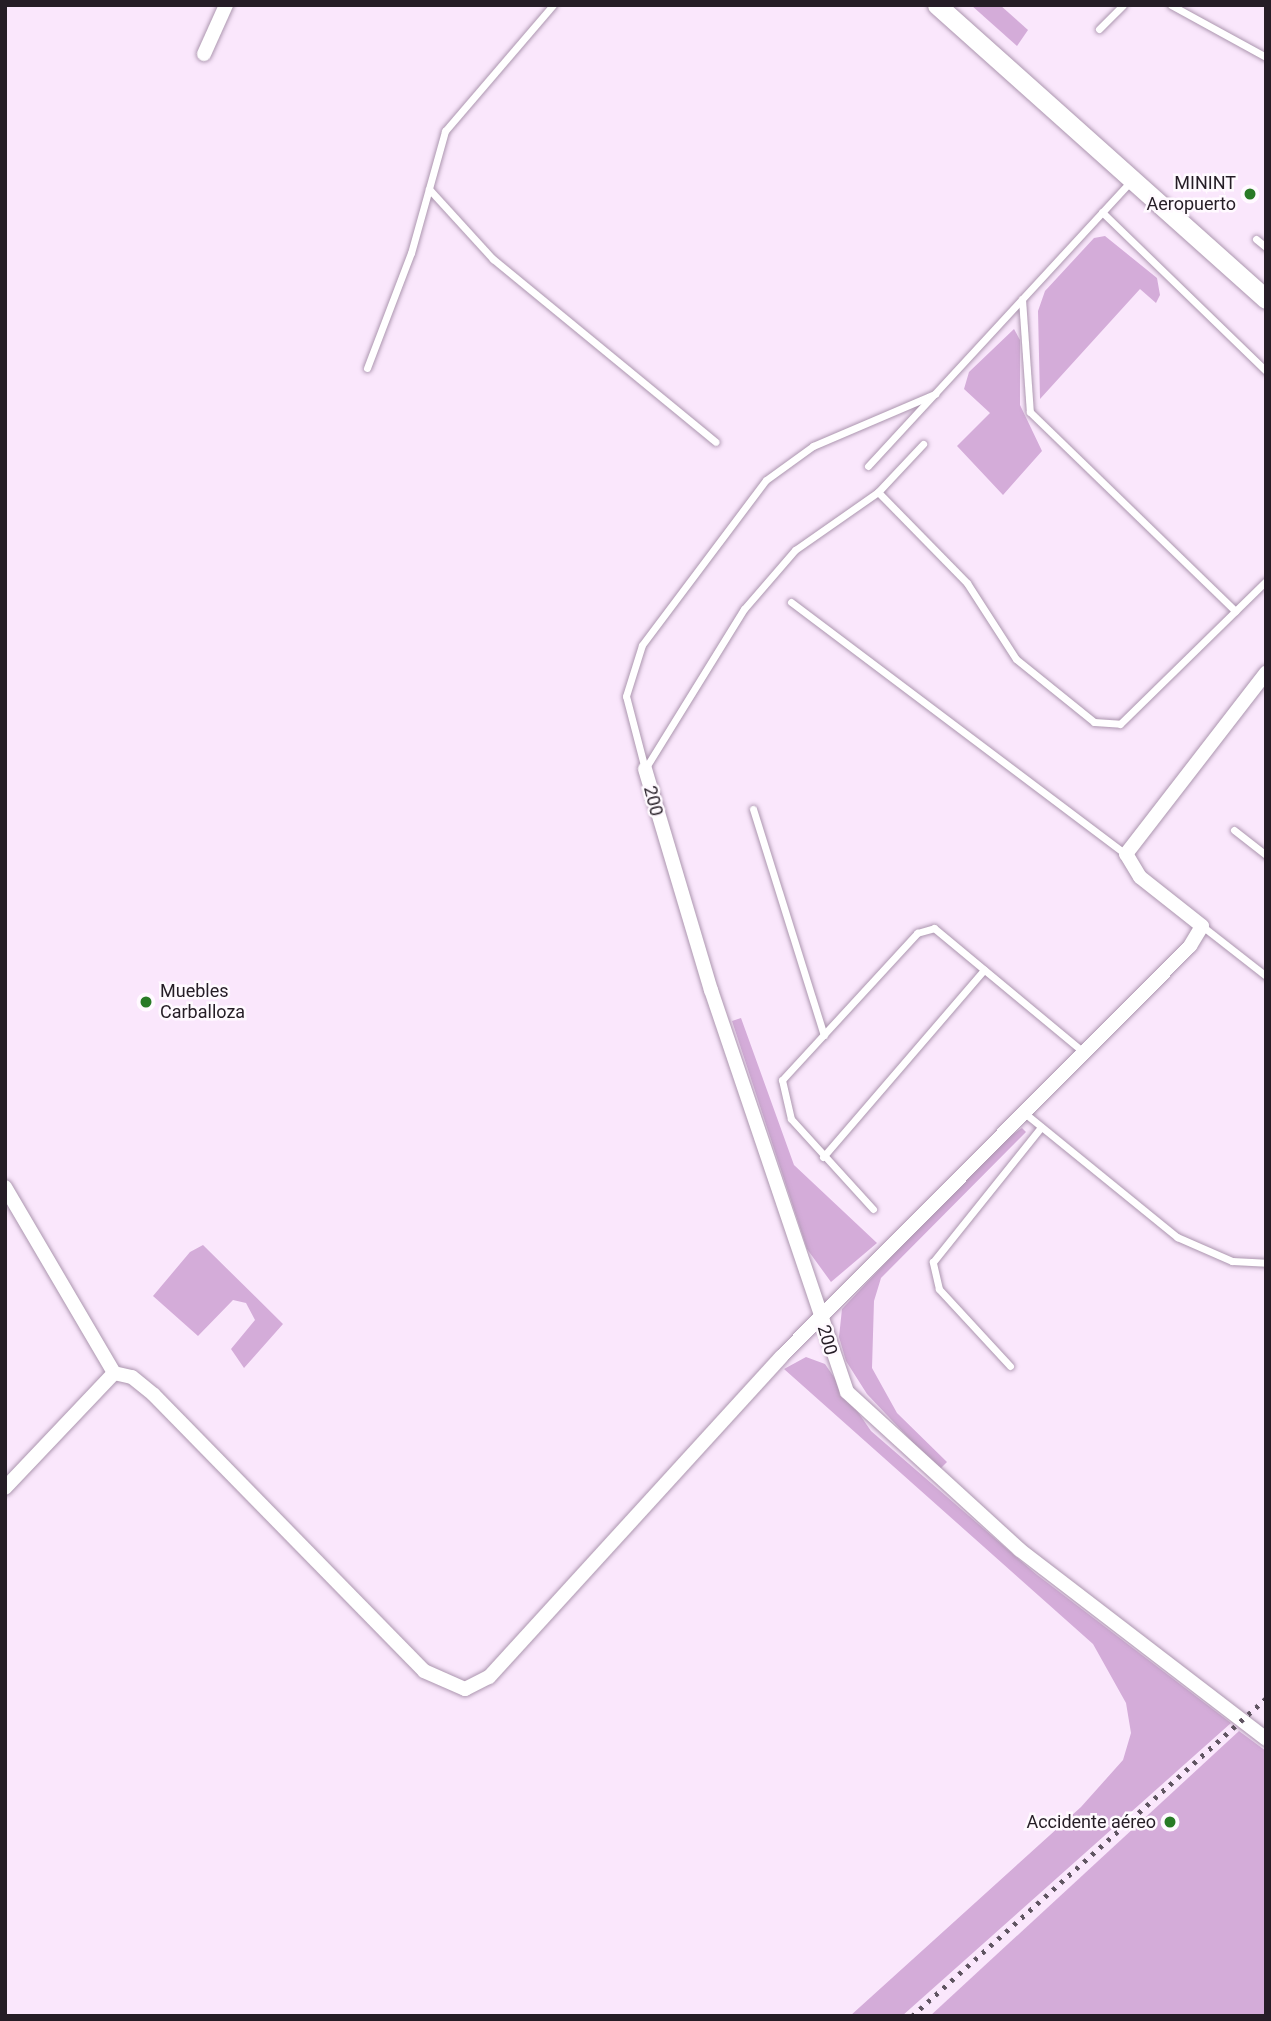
<!DOCTYPE html>
<meta charset="utf-8">
<style>
body{margin:0}
#map{position:relative;width:1271px;height:2021px;overflow:hidden;background:#fae7fc;font-family:Roboto,sans-serif}
div>[style]{position:absolute}
.green>*{inset:0;background:#d4acd9}
.roads{filter:drop-shadow(0 0 2px #ac96af) drop-shadow(0 0 2px #ac96af)}
.lane>*{height:7px;margin:-3.5px;padding:0 3.5px;transform-origin:3.5px;border-radius:3.5px;background:#fff}
.street>*{height:14px;margin:-7px;padding:0 7px;transform-origin:7px;border-radius:7px;background:#fff}
.secondary>*{height:19px;margin:-9.5px;padding:0 9.5px;transform-origin:9.5px;border-radius:9.5px;background:#fff}
.rail>*{height:5px;margin-top:-2.5px;transform-origin:0;background:repeating-linear-gradient(90deg,#605562 0 3.5px,transparent 0 10.5px)}
.dots>*{width:19px;height:19px;translate:-50% -50%;box-sizing:border-box;border:4px solid #fffaff;border-radius:50%}
span{translate:-50% -50%;white-space:nowrap;text-align:center;line-height:1.15;-webkit-text-stroke:5px #fffaff;paint-order:stroke}
.poi-label{font-size:18px;color:#251d26}
.right{translate:-100% -50%;text-align:right}
.left{translate:0 -50%;text-align:left}
.street-label{font-size:18px;color:#251d26}
.frame{position:absolute;inset:0;border:7px solid #251d26;pointer-events:none}
</style>
<div id="map">
<div class="green">
<div style="clip-path:polygon(971px 5px,1000px 5px,1028px 30px,1017px 46px)"></div>
<div style="clip-path:polygon(1105px 236px,1157px 278px,1160px 295px,1156px 303px,1140px 289px,1040px 399px,1038px 311px,1045px 291px,1094px 238px)"></div>
<div style="clip-path:polygon(1014px 329px,1020px 340px,1020px 405px,1042px 451px,1003px 495px,957px 446px,990px 413px,964px 389px,969px 372px)"></div>
<div style="clip-path:polygon(741px 1018px,794px 1165px,877px 1243px,831px 1282px,807px 1249px,732px 1021px)"></div>
<div style="clip-path:polygon(1022px 1128px,1026px 1132px,881px 1278px,874px 1301px,872px 1368px,897px 1413px,947px 1462px,939px 1470px,867px 1394px,846px 1361px,839px 1337px,842px 1309px,997px 1145px)"></div>
<div style="clip-path:polygon(203px 1245px,283px 1324px,244px 1368px,231px 1349px,255px 1320px,246px 1303px,233px 1300px,198px 1336px,153px 1296px,190px 1252px)"></div>
<div style="clip-path:polygon(806px 1357px,825px 1364px,871px 1431px,1036px 1574px,1231px 1723px,902px 2016px,850px 2016px,1081px 1807px,1123px 1760px,1131px 1733px,1126px 1703px,1093px 1644px,784px 1369px)"></div>
<div style="clip-path:polygon(1239px 1731px,1266px 1751px,1266px 2016px,930px 2016px)"></div>
</div>
<div class="roads">
<div class="lane">
<div style="left:1171px;top:5px;width:108px;rotate:28.7deg"></div>
<div style="left:1099px;top:29px;width:34px;rotate:-45deg"></div>
<div style="left:429px;top:189px;width:95px;rotate:47.6deg"></div>
<div style="left:493px;top:259px;width:288px;rotate:39.4deg"></div>
<div style="left:1102px;top:212px;width:228px;rotate:44.1deg"></div>
<div style="left:1256px;top:239px;width:13px;rotate:39deg"></div>
<div style="left:1022px;top:299px;width:113px;rotate:86deg"></div>
<div style="left:1030px;top:412px;width:286px;rotate:44.1deg"></div>
<div style="left:367px;top:368px;width:123px;rotate:-69.1deg"></div>
<div style="left:411px;top:253px;width:127px;rotate:-74.4deg"></div>
<div style="left:445px;top:131px;width:166px;rotate:-49.4deg"></div>
<div style="left:868px;top:466px;width:389px;rotate:-47.3deg"></div>
<div style="left:878px;top:492px;width:127px;rotate:45.6deg"></div>
<div style="left:967px;top:583px;width:90px;rotate:57.2deg"></div>
<div style="left:1016px;top:659px;width:100px;rotate:38.9deg"></div>
<div style="left:1094px;top:722px;width:26px;rotate:4deg"></div>
<div style="left:1120px;top:724px;width:204px;rotate:-44.4deg"></div>
<div style="left:791px;top:602px;width:419px;rotate:37deg"></div>
<div style="left:645px;top:769px;width:75px;rotate:-104.6deg"></div>
<div style="left:626px;top:696px;width:53px;rotate:-72.6deg"></div>
<div style="left:642px;top:645px;width:206px;rotate:-53.1deg"></div>
<div style="left:766px;top:480px;width:58px;rotate:-35.9deg"></div>
<div style="left:813px;top:446px;width:133px;rotate:-23.1deg"></div>
<div style="left:645px;top:769px;width:188px;rotate:-58.3deg"></div>
<div style="left:744px;top:609px;width:78px;rotate:-49.2deg"></div>
<div style="left:795px;top:550px;width:101px;rotate:-34.9deg"></div>
<div style="left:878px;top:492px;width:66px;rotate:-46.8deg"></div>
<div style="left:753px;top:809px;width:237px;rotate:72.6deg"></div>
<div style="left:1234px;top:830px;width:41px;rotate:38deg"></div>
<div style="left:1202px;top:926px;width:81px;rotate:38deg"></div>
<div style="left:1022px;top:1111px;width:200px;rotate:39.1deg"></div>
<div style="left:1177px;top:1237px;width:60px;rotate:23.6deg"></div>
<div style="left:1232px;top:1261px;width:34px;rotate:3deg"></div>
<div style="left:823px;top:1157px;width:247px;rotate:-49.3deg"></div>
<div style="left:873px;top:1209px;width:122px;rotate:-132.3deg"></div>
<div style="left:791px;top:1119px;width:40px;rotate:-103deg"></div>
<div style="left:782px;top:1080px;width:200px;rotate:-47.4deg"></div>
<div style="left:917px;top:933px;width:18px;rotate:-16deg"></div>
<div style="left:934px;top:928px;width:192px;rotate:39.7deg"></div>
<div style="left:1010px;top:1366px;width:105px;rotate:-132.7deg"></div>
<div style="left:939px;top:1289px;width:28px;rotate:-103deg"></div>
<div style="left:933px;top:1262px;width:173px;rotate:-51.3deg"></div>
</div>
<div class="street">
<div style="left:204px;top:54px;width:54px;rotate:-65.8deg"></div>
<div style="left:645px;top:769px;width:231px;rotate:73.4deg"></div>
<div style="left:711px;top:990px;width:424px;rotate:71.3deg"></div>
<div style="left:847px;top:1392px;width:234px;rotate:42.4deg"></div>
<div style="left:1020px;top:1550px;width:310px;rotate:37.5deg"></div>
<div style="left:5px;top:1187px;width:216px;rotate:59.6deg"></div>
<div style="left:114px;top:1373px;width:18px;rotate:13deg"></div>
<div style="left:132px;top:1377px;width:28px;rotate:39deg"></div>
<div style="left:154px;top:1395px;width:386px;rotate:45.6deg"></div>
<div style="left:424px;top:1671px;width:45px;rotate:23.7deg"></div>
<div style="left:465px;top:1689px;width:27px;rotate:-27deg"></div>
<div style="left:489px;top:1677px;width:433px;rotate:-47.6deg"></div>
<div style="left:781px;top:1357px;width:580px;rotate:-45.14deg"></div>
<div style="left:1190px;top:946px;width:23px;rotate:-59deg"></div>
<div style="left:1202px;top:926px;width:79px;rotate:-141.7deg"></div>
<div style="left:1140px;top:877px;width:27px;rotate:-121deg"></div>
<div style="left:1126px;top:854px;width:229px;rotate:-52.3deg"></div>
<div style="left:5px;top:1488px;width:158px;rotate:-46.5deg"></div>
</div>
<div class="secondary">
<div style="left:937px;top:5px;width:441px;rotate:41.8deg"></div>
</div>
</div>
<div class="rail">
<div style="left:912px;top:2016px;width:476px;rotate:-41.9deg"></div>
</div>
<div class="dots">
<div style="left:1250px;top:194px;background:#297b26"></div>
<div style="left:146px;top:1002px;background:#297b26"></div>
<div style="left:1170px;top:1822px;background:#297b26"></div>
</div>
<div class="poi-label">
<span class="right" style="left:1236px;top:194px">MININT<br>Aeropuerto</span>
<span class="left" style="left:160px;top:1002px">Muebles<br>Carballoza</span>
<span class="right" style="left:1156px;top:1822px">Accidente aéreo</span>
</div>
<div class="street-label">
<span style="left:653px;top:801px;rotate:76deg">200</span>
<span style="left:827px;top:1340px;rotate:74deg">200</span>
</div>
<div class="frame"></div>
</div>
